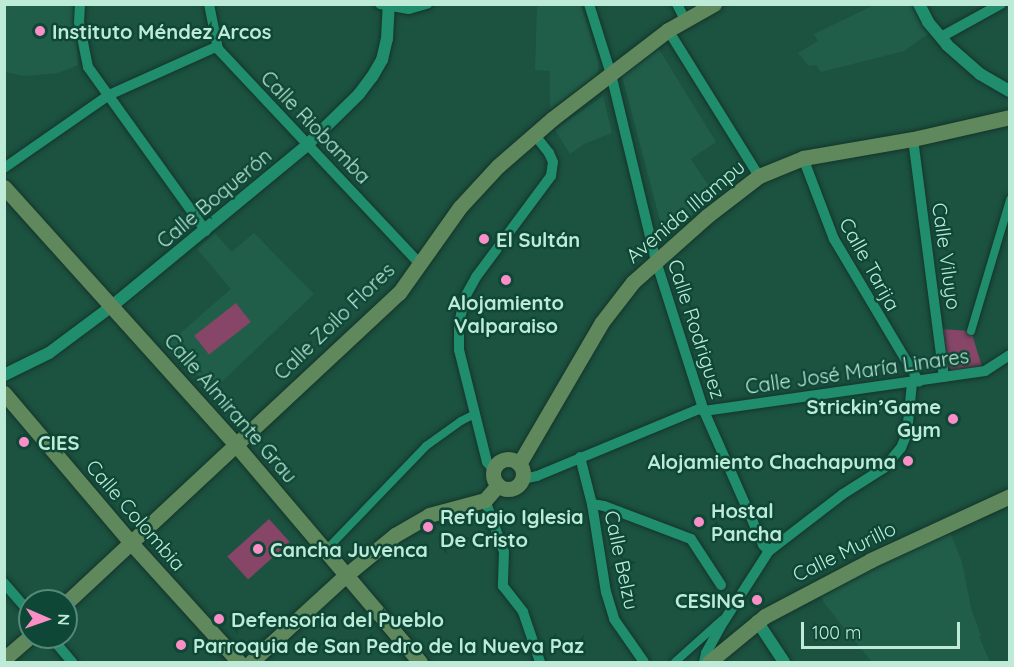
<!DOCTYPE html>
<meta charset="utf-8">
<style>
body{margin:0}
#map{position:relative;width:1014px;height:667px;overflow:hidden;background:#1c5240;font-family:Quicksand,sans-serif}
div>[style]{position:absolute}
.built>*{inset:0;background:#215e4a}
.green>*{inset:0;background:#874568;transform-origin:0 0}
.roads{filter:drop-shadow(0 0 2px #143429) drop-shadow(0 0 2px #143429)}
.pedestrian>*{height:8px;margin:-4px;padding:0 4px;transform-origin:4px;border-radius:4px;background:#208d6d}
.minor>*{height:10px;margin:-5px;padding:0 5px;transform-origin:5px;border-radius:5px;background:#208d6d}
.tertiary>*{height:12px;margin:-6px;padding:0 6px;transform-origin:6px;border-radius:6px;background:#208d6d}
.secondary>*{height:15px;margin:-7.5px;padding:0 7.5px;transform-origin:7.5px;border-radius:7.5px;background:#5f885d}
.secondary>.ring{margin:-7.5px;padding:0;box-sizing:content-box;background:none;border:15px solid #5f885d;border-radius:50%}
.dots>*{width:16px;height:16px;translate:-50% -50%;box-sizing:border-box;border:3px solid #0e4736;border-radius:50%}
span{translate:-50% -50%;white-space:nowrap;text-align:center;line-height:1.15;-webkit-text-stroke:5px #0e4736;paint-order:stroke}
.poi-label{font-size:20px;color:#bdebd8;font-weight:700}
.left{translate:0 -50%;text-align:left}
.right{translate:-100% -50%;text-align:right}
.street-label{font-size:20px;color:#bdebd8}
.frame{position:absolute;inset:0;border:6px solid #bdebd8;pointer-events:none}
.north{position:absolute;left:18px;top:589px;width:60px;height:60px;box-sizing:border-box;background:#0e4736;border:2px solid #548977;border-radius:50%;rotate:92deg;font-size:16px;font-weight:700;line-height:24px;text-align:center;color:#bdebd8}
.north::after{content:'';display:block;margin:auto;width:21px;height:27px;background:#fa8fc8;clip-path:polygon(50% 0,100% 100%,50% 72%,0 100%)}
.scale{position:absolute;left:801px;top:622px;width:159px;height:27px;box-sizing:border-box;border:3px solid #bdebd8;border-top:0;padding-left:8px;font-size:18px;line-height:21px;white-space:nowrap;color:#bdebd8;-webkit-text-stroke:4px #0e4736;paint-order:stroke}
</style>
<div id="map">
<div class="built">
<div style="clip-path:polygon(5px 5px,75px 5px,78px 65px,58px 73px,25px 76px,5px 72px)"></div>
<div style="clip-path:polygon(537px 5px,581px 5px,599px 63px,597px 75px,550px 110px,550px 71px,535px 70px)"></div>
<div style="clip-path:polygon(874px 5px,913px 5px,931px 32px,904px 51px,821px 72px,816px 65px,809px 66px,798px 53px,818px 41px,814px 34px)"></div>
<div style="clip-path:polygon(657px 46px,716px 142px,691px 159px,716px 197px,664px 236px,621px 72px)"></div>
<div style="clip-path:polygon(603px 96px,612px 133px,584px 144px,570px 154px,555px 130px)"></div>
<div style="clip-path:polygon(215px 233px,232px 252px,254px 233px,314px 294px,212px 391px,169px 343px,231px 289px,197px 249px)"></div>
<div style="clip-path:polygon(950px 532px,962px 562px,971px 608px,981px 636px,979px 637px,990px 662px,872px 662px,824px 603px,819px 592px)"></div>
</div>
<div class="green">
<div style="left:236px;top:303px;width:24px;height:53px;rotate:52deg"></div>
<div style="clip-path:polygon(939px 329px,971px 331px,983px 370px,943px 370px)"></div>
<div style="left:269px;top:519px;width:31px;height:56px;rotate:48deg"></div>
</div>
<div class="roads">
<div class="pedestrian">
<div style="left:971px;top:331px;width:137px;rotate:-73.4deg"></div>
<div style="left:327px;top:549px;width:143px;rotate:-46.1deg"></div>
<div style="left:426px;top:446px;width:43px;rotate:-35.5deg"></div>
<div style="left:461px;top:421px;width:16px;rotate:-27deg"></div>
<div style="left:675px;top:662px;width:63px;rotate:-41.8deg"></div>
</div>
<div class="minor">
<div style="left:80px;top:4px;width:18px;rotate:93deg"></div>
<div style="left:79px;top:22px;width:46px;rotate:78.7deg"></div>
<div style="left:88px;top:67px;width:202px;rotate:54.3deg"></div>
<div style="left:209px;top:4px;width:46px;rotate:78.7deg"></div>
<div style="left:218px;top:49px;width:295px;rotate:46.8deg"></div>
<div style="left:380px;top:4px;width:29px;rotate:10deg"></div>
<div style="left:409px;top:9px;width:19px;rotate:-16deg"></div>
<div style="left:589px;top:4px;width:73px;rotate:72.6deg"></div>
<div style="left:611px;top:74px;width:192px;rotate:76.5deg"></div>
<div style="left:656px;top:261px;width:157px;rotate:72.3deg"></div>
<div style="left:704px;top:411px;width:146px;rotate:66.2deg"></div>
<div style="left:763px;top:545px;width:8px;rotate:45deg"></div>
<div style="left:677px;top:4px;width:18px;rotate:63deg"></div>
<div style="left:668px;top:30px;width:172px;rotate:58.1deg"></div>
<div style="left:941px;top:37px;width:68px;rotate:-28.8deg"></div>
<div style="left:913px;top:139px;width:240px;rotate:82.6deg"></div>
<div style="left:803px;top:158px;width:87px;rotate:69.1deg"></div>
<div style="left:834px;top:239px;width:166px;rotate:59.3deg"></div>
<div style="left:4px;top:168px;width:128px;rotate:-34.8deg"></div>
<div style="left:109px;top:95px;width:117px;rotate:-24.2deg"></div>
<div style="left:580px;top:457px;width:49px;rotate:75.7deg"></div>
<div style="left:592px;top:504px;width:89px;rotate:81deg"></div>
<div style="left:606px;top:592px;width:28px;rotate:73deg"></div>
<div style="left:614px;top:619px;width:52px;rotate:55.1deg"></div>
<div style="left:494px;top:470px;width:11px;rotate:-131deg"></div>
<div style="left:487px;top:462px;width:115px;rotate:-104deg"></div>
<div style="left:459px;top:350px;width:27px;rotate:-90deg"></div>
<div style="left:459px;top:323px;width:27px;rotate:-77deg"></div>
<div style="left:465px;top:297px;width:23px;rotate:-61deg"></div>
<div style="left:476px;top:277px;width:126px;rotate:-53.4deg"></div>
<div style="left:551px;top:176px;width:14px;rotate:-82deg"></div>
<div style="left:553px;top:162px;width:10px;rotate:-114deg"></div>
<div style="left:549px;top:153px;width:24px;rotate:-128deg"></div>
<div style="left:522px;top:479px;width:15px;rotate:-11deg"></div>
<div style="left:537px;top:476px;width:175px;rotate:-22.5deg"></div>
<div style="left:699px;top:409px;width:5px;rotate:22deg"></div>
<div style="left:704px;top:411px;width:284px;rotate:-8.1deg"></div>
<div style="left:985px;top:371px;width:30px;rotate:-33deg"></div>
<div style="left:485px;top:500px;width:55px;rotate:69.9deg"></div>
<div style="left:504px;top:552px;width:34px;rotate:92deg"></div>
<div style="left:503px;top:586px;width:33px;rotate:52deg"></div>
<div style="left:523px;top:612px;width:53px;rotate:71.2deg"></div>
<div style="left:592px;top:504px;width:12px;rotate:9deg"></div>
<div style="left:604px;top:506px;width:93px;rotate:20.8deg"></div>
<div style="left:691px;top:539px;width:55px;rotate:56.9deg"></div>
<div style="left:4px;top:583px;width:40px;rotate:49deg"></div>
<div style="left:51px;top:637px;width:33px;rotate:50deg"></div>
<div style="left:704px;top:662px;width:9px;rotate:-77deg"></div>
<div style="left:706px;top:653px;width:37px;rotate:-61deg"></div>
<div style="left:724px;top:621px;width:83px;rotate:-57.3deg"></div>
<div style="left:769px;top:551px;width:93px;rotate:-37.6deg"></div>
<div style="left:843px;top:494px;width:49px;rotate:-32.4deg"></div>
<div style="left:884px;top:468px;width:26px;rotate:-50deg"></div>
<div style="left:901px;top:448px;width:16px;rotate:-68deg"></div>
<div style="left:907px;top:433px;width:50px;rotate:-84.3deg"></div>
</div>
<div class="tertiary">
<div style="left:919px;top:4px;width:20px;rotate:63deg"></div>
<div style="left:928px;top:22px;width:30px;rotate:50deg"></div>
<div style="left:947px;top:45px;width:44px;rotate:41.3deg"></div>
<div style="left:980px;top:74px;width:34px;rotate:30deg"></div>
<div style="left:4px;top:375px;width:50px;rotate:-26.1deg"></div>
<div style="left:49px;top:353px;width:79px;rotate:-36.7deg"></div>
<div style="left:112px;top:306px;width:253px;rotate:-39.5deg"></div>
<div style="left:307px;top:145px;width:73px;rotate:-44.4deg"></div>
<div style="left:359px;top:94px;width:21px;rotate:-53deg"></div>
<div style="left:372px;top:77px;width:20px;rotate:-60deg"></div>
<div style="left:382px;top:60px;width:22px;rotate:-77deg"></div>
<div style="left:387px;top:39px;width:35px;rotate:-87deg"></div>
<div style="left:757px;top:621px;width:49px;rotate:56.6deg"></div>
</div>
<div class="secondary">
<div style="left:4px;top:187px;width:346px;rotate:48deg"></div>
<div style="left:235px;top:444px;width:286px;rotate:49.7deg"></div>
<div style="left:4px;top:393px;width:197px;rotate:49.7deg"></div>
<div style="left:131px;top:543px;width:161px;rotate:47.8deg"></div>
<div class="ring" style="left:493px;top:459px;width:15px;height:15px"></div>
<div style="left:519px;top:464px;width:164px;rotate:-59.7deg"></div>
<div style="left:602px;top:322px;width:51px;rotate:-52.2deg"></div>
<div style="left:633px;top:282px;width:99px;rotate:-41.7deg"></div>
<div style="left:707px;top:216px;width:66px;rotate:-37.6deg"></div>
<div style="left:759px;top:176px;width:48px;rotate:-22.2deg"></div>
<div style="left:803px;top:158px;width:112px;rotate:-9.8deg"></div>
<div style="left:913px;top:139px;width:99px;rotate:-12.8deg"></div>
<div style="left:66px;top:603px;width:455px;rotate:-43deg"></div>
<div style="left:399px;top:293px;width:105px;rotate:-54.7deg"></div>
<div style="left:460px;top:207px;width:56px;rotate:-47.2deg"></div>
<div style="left:498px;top:166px;width:72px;rotate:-41deg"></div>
<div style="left:552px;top:119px;width:146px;rotate:-37.5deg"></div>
<div style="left:668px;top:30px;width:53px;rotate:-29.5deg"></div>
<div style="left:4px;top:659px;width:35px;rotate:-41deg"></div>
<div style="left:251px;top:662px;width:127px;rotate:-42.5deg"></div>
<div style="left:345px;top:576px;width:65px;rotate:-39.4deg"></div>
<div style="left:395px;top:535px;width:39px;rotate:-30deg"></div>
<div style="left:429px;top:515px;width:58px;rotate:-15deg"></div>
<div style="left:485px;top:500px;width:20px;rotate:-49deg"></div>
<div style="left:709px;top:662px;width:72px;rotate:-39.4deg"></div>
<div style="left:765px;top:616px;width:120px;rotate:-27.8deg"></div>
<div style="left:871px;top:560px;width:153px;rotate:-24.7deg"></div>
</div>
</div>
<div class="dots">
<div style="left:40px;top:31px;background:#fa8fc8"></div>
<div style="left:484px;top:239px;background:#fa8fc8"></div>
<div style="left:506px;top:280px;background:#fa8fc8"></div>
<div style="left:953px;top:419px;background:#fa8fc8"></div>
<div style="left:24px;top:442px;background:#fa8fc8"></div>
<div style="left:908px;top:461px;background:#fa8fc8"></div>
<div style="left:699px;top:522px;background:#fa8fc8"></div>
<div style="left:428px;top:527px;background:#fa8fc8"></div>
<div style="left:258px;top:549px;background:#fa8fc8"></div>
<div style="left:757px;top:600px;background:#fa8fc8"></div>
<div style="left:219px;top:619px;background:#fa8fc8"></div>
<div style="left:181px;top:645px;background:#fa8fc8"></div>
</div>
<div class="poi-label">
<span class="left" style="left:52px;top:31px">Instituto Méndez Arcos</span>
<span class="left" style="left:496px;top:239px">El Sultán</span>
<span style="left:506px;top:314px">Alojamiento<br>Valparaiso</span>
<span class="right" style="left:941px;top:418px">Strickin’Game<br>Gym</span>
<span class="left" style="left:38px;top:442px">CIES</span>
<span class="right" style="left:896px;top:461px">Alojamiento Chachapuma</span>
<span class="left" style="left:711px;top:522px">Hostal<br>Pancha</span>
<span class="left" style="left:440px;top:528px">Refugio Iglesia<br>De Cristo</span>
<span class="left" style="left:270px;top:549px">Cancha Juvenca</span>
<span class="right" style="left:745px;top:600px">CESING</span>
<span class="left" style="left:231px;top:619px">Defensoria del Pueblo</span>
<span class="left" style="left:193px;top:645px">Parroquia de San Pedro de la Nueva Paz</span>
</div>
<div class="street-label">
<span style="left:316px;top:127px;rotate:46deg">Calle Riobamba</span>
<span style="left:214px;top:198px;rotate:-40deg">Calle Boquerón</span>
<span style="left:685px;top:211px;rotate:-40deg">Avenida Illampu</span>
<span style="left:947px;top:256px;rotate:82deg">Calle Viluyo</span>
<span style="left:870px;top:264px;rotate:61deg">Calle Tarija</span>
<span style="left:334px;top:321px;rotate:-44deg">Calle Zoilo Flores</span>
<span style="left:697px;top:329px;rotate:72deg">Calle Rodriguez</span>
<span style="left:857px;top:371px;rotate:-8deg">Calle José María Linares</span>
<span style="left:231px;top:408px;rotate:49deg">Calle Almirante Grau</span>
<span style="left:136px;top:515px;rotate:49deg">Calle Colombia</span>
<span style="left:844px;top:551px;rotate:-26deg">Calle Murillo</span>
<span style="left:622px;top:560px;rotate:78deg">Calle Belzu</span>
</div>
<div class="frame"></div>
<div class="north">N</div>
<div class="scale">100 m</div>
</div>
